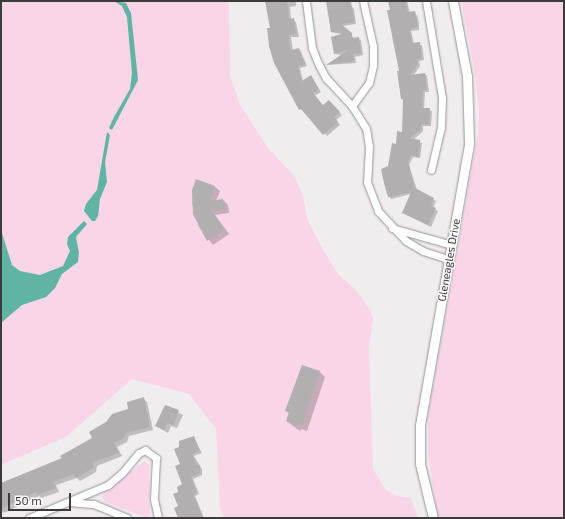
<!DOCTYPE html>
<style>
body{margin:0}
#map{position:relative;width:565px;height:519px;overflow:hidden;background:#f1edef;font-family:"Exo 2",sans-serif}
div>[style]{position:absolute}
.green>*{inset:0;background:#f8d6e8}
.water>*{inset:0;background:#61b3a2}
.shadow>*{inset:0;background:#0003}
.building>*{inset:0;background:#b3afb1}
.roads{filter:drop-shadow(0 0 1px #969395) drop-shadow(0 0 1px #969395)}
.minor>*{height:7px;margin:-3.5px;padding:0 3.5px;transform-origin:3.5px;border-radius:3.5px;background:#fff}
.tertiary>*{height:9px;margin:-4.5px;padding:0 4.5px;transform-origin:4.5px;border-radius:4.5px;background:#fff}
span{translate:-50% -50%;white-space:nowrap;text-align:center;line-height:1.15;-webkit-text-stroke:3px #fefafc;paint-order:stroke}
.street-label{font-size:11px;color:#3c3b3c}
.frame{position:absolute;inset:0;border:2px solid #3c3b3c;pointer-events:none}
.scale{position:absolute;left:8px;top:493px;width:63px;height:18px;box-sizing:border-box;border:2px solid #3c3b3c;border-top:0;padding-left:5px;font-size:12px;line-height:14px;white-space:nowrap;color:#3c3b3c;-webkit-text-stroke:3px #fefafc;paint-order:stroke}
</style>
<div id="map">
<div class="green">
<div style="clip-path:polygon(1px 1px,229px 1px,230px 75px,240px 105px,268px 148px,295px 177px,303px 196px,308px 221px,321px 246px,338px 274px,356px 290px,371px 311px,373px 319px,369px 347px,373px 469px,385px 489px,397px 496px,411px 498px,418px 518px,223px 518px,220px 508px,216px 429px,189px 394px,132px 379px,66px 437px,1px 465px)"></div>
<div style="clip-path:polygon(461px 1px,564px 1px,564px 518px,439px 518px,437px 513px,428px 455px,428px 415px,478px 134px,479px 111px,474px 69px)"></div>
<div style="clip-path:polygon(144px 461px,149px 465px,150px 514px,147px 518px,105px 502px,102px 497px,104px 493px)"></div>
</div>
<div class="water">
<div style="clip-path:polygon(114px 1px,126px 3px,131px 13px,138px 80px,112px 130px,109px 128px,114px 117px,130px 89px,132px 73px,127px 17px,122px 6px)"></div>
<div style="clip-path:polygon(107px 132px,110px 135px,105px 162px,107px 182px,100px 199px,98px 216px,95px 221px,92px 221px,84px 211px,86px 204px,97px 190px)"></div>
<div style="clip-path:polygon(84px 221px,87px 224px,76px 237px,79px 253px,78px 262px,62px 274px,55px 288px,46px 297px,22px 305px,1px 323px,1px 230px,12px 265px,20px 271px,40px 275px,63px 266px,70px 251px,67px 244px,68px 237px)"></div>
</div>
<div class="shadow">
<div style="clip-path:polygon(266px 1px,296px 1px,296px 6px,290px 7px,291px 19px,296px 22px,299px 37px,291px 37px,293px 51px,298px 49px,301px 52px,307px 66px,300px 68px,303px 81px,311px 76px,321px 92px,314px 96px,323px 106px,329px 101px,342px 115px,336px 120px,340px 125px,327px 136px,304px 111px,300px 109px,271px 28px)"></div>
<div style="clip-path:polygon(327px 1px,347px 1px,354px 9px,356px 24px,342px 26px,354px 38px,361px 40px,363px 55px,355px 57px,356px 63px,327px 65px,342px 55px,335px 54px,341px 34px,331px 32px)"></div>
<div style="clip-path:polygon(389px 1px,407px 1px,410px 13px,417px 15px,419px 23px,419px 30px,411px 31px,414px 44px,422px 45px,424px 60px,419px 61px,420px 66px,413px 76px,425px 74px,427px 76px,429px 92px,425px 92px,424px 109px,432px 111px,431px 126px,423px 126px,423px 131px,413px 140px,422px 143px,420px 158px,413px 157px,409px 165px,417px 190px,436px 201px,433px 208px,438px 211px,431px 227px,403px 213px,411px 194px,391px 199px,389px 197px,383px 169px,389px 167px,403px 133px,404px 101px,402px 99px,401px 71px)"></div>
<div style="clip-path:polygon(196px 180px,215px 187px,220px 191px,216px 201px,223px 200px,228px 205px,229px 213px,215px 215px,229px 234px,213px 245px,199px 227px,192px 203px)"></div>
<div style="clip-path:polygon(303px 366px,320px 372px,325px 377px,307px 431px,301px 429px,300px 431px,293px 426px,287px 421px,290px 414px,286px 411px)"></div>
<div style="clip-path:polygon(144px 399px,147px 402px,153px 430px,129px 436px,127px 442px,117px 447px,122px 456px,97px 466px,96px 472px,80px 481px,77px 478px,56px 485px,59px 492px,41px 498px,39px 496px,4px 513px,1px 510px,1px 483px,63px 459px,94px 439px)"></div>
<div style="clip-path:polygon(166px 406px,183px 415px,177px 428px,171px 426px,168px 433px,156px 426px)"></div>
<div style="clip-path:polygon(193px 437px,202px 453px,194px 456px,202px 469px,202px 475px,193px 479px,199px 494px,195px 496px,204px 518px,180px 518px,179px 493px,183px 485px,181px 465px)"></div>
</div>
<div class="building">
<div style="clip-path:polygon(265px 1px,287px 1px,289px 19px,294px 18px,296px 34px,289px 35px,289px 43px,291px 50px,299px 48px,305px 64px,298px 66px,302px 81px,311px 75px,319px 89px,313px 93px,323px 105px,329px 100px,340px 112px,334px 117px,338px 122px,323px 135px,301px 109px,299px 110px,274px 63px,269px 46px,267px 28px,270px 28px)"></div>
<div style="clip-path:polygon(326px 1px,351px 1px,354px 22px,341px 24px,352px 33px,352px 38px,359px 37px,361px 53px,353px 54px,354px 61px,326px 65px,348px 50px,334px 54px,331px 37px,344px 33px,331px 32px)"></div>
<div style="clip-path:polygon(388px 1px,406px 1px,408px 12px,415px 11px,417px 19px,417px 27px,410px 29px,412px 43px,420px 42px,422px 58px,417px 59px,418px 64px,410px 75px,425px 73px,427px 90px,423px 90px,422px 108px,430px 108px,429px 124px,421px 124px,421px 129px,410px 138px,420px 140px,420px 148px,418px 157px,411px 155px,408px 162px,415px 188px,434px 198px,431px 206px,436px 208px,428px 225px,402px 213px,411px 192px,388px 197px,384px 183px,381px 169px,388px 166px,392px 143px,396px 144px,397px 131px,402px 132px,403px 99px,401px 99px,397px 71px,399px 71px,387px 10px,390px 10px)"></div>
<div style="clip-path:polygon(196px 179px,215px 186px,210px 201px,223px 199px,225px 209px,212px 211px,225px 229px,207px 241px,193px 214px,192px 190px)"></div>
<div style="clip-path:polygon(302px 365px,320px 371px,302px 426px,296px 424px,295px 426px,286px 421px,289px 412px,285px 411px)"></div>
<div style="clip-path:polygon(144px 397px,150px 427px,126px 433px,124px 438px,114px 443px,119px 453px,93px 462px,93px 468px,76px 478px,74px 474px,53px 482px,56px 488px,37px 495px,36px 492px,1px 509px,1px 483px,62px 458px,60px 456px,92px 438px,89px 432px,106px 422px,112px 414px,128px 409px,127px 402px)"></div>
<div style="clip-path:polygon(165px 405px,179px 410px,173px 425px,167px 423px,164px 430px,155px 426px)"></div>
<div style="clip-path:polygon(194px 436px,200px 451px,192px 454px,196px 464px,200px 466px,200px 473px,191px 477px,197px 492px,193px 493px,203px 518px,178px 518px,174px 508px,178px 506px,173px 494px,178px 492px,177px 487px,182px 484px,175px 466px,180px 464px,174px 449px,179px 447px,179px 441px)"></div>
</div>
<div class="roads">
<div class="minor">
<div style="left:306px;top:1px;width:47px;rotate:82.7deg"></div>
<div style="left:312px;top:48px;width:18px;rotate:68deg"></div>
<div style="left:319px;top:65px;width:15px;rotate:62deg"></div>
<div style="left:326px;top:78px;width:38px;rotate:47deg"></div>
<div style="left:352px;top:106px;width:26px;rotate:58deg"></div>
<div style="left:366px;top:128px;width:18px;rotate:81deg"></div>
<div style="left:369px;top:146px;width:36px;rotate:93deg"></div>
<div style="left:367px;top:182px;width:31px;rotate:69deg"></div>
<div style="left:378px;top:211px;width:41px;rotate:47deg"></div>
<div style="left:406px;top:241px;width:20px;rotate:30deg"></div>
<div style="left:423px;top:251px;width:28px;rotate:18deg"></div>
<div style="left:426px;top:1px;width:98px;rotate:80.6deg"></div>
<div style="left:442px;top:98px;width:29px;rotate:92deg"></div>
<div style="left:441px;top:127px;width:44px;rotate:103.1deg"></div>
<div style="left:352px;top:106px;width:29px;rotate:-54deg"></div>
<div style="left:369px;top:83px;width:18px;rotate:-77deg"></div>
<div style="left:373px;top:65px;width:19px;rotate:-90deg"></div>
<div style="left:373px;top:46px;width:46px;rotate:-102.5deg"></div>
<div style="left:392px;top:228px;width:62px;rotate:15.8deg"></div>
<div style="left:69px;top:502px;width:25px;rotate:5deg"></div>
<div style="left:94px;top:504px;width:36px;rotate:23deg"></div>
<div style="left:29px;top:518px;width:86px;rotate:-22.7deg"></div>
<div style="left:108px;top:485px;width:18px;rotate:-41deg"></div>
<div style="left:122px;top:473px;width:26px;rotate:-50deg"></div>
<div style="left:139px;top:453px;width:7px;rotate:-27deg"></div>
<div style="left:145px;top:450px;width:14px;rotate:36deg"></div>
<div style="left:156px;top:458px;width:41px;rotate:92.8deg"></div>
<div style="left:154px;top:499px;width:19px;rotate:78deg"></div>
</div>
<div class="tertiary">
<div style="left:433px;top:518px;width:56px;rotate:-103.5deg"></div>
<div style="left:420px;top:464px;width:39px;rotate:-90deg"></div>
<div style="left:420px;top:425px;width:286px;rotate:-80.1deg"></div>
<div style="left:469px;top:143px;width:67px;rotate:-91.7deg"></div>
<div style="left:467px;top:76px;width:76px;rotate:-100.6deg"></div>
</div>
</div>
<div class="street-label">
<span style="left:449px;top:260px;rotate:-80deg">Gleneagles Drive</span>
</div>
<div class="frame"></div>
<div class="scale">50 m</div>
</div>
